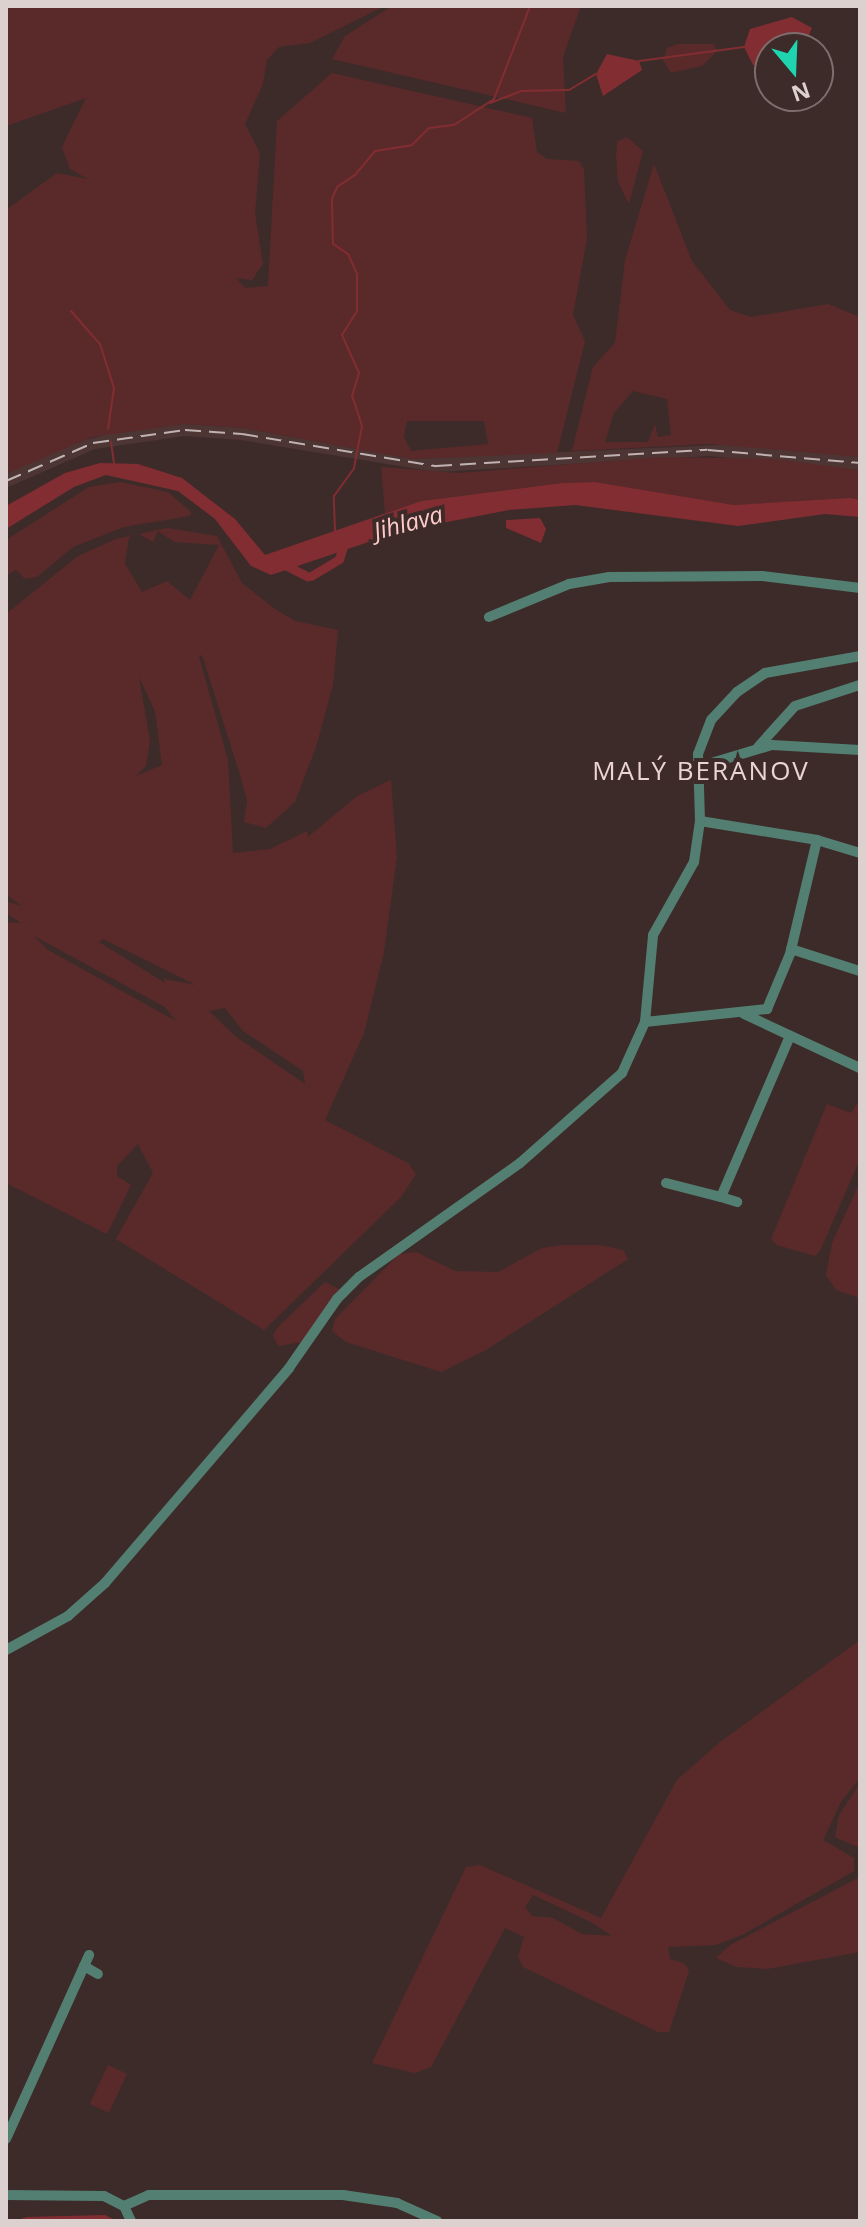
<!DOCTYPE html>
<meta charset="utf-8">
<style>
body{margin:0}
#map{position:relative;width:866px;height:2227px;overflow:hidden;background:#3d2b2a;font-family:"Open Sans",sans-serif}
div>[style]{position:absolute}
.built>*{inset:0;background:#4d3534}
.green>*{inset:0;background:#5a2a2a;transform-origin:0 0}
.water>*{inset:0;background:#822d31}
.stream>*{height:2px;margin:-1px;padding:0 1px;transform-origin:1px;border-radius:1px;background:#822d31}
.canal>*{height:9px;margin:-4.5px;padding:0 4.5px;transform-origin:4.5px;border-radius:4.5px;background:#822d31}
.minor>*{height:10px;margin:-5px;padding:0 5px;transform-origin:5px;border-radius:5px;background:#537f72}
.rail>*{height:2px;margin-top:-1px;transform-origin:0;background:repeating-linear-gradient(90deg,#bfb2b1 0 16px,transparent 0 24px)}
span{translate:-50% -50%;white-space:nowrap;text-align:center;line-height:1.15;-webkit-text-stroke:8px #3d2b2a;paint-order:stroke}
.water-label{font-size:24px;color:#fecbc9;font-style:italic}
.quarter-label{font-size:26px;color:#ecd4d3;letter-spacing:2px}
.frame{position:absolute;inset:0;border:8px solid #ddd1d0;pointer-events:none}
.north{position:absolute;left:754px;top:32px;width:80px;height:80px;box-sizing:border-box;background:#3d2b2a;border:2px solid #7d6d6c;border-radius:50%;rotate:161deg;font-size:22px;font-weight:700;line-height:32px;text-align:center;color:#ddd1d0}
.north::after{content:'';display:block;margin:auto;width:28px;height:36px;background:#1ed5b0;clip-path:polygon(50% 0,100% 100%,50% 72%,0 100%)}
</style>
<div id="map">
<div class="built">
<div style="clip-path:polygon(185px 424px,243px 428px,412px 459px,741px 444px,860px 457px,860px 470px,708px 456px,436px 472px,241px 440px,185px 436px,95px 449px,6px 488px,6px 474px,69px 444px,136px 427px)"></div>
</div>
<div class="green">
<div style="clip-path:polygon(evenodd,6px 6px,385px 6px,310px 43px,279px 47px,267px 60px,263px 84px,245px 124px,260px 153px,255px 213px,263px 264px,252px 280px,236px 278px,245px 288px,268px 286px,277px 121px,332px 73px,532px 118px,537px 152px,547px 159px,579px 161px,584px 170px,587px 239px,573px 315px,585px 341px,557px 453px,412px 459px,243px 428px,185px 424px,92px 437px,6px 474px,6px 210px,57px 173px,88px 179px,70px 169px,62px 147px,86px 98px,6px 126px,6px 6px,407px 421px,484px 421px,488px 444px,411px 451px,404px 437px,407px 421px)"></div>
<div style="clip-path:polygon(392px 6px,581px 6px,563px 57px,566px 113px,332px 59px,345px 36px)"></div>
<div style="clip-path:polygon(678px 44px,714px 44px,717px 51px,702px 66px,671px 73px,663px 60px,667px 48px)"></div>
<div style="clip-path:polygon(627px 137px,643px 151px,629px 204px,618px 182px,616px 156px,617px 142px)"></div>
<div style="clip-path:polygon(evenodd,654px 164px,692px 261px,730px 310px,751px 317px,828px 304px,860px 317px,860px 457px,709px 444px,572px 451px,593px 367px,615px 343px,625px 260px,654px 164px,633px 391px,667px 399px,671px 435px,658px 437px,655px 424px,648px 442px,605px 442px,614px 413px,633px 391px)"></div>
<div style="clip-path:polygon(662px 457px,774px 459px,860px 470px,860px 500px,734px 505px,595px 482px,562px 483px,421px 501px,385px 513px,381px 467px,458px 473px)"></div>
<div style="clip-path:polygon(120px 482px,168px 492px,191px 512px,190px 516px,124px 527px,73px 547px,37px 577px,25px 579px,16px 570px,6px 576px,6px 540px,89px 487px)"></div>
<div style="clip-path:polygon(evenodd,167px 528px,217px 536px,242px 583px,275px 609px,295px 621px,338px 630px,333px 685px,316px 747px,295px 802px,266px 828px,244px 822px,247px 801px,241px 778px,202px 655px,199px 656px,228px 760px,233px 853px,270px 849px,307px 831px,308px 837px,357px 796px,391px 780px,397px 857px,384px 952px,364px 1033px,325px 1120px,408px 1163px,416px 1174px,401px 1197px,264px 1330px,116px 1239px,153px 1173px,138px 1144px,117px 1166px,117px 1176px,131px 1185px,107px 1234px,6px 1183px,6px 922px,21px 923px,6px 913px,6px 901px,22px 906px,6px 894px,6px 614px,78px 556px,116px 539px,167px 528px,158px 531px,174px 542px,219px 545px,190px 600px,167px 581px,142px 592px,125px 564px,129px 537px,139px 534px,153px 542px,158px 531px,167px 528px,139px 677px,155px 711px,162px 765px,136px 776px,146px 766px,150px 741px,139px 677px,167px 528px,34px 936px,165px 1007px,176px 1021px,48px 950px,34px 936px,167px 528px,103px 939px,196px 985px,164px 979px,165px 983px,99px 942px,103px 939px,167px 528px,225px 1008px,243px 1031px,303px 1071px,305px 1084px,235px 1036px,209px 1011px,225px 1008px)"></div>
<div style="clip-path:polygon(860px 1100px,860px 1159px,820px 1251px,815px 1256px,777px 1245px,771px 1239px,827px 1104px,851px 1113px)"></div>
<div style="clip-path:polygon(860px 1182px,860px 1298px,836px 1290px,826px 1275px,832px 1243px)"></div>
<div style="clip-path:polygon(562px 1245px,600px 1245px,623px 1250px,628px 1259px,486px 1350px,441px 1372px,346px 1342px,332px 1331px,335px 1319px,399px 1254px,416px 1252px,455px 1271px,498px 1272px,542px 1248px)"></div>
<div style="clip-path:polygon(325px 1282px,341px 1290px,303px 1342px,278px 1346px,273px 1335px,279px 1326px)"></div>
<div style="clip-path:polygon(evenodd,860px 1640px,860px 1778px,841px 1802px,823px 1840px,854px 1858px,854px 1871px,742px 1935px,715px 1945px,668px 1947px,670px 1959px,685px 1964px,689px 1971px,669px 2032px,658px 2032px,523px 1967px,518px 1956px,524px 1937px,505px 1928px,431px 2067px,415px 2073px,372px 2063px,466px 1867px,480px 1865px,601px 1918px,677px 1780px,720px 1742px,860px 1640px,533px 1895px,591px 1922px,612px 1936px,582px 1934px,553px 1918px,532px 1916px,525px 1907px,533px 1895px)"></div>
<div style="clip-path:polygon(860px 1783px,860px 1848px,835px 1837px,839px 1815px)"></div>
<div style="clip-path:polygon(860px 1877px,860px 1952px,767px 1969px,737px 1967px,716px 1958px,730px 1945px)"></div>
<div style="left:108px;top:2065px;width:21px;height:43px;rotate:25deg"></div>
</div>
<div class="water">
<div style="clip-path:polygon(792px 17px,812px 28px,803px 48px,770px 48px,770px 62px,753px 65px,744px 47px,750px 29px)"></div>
<div style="clip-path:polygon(607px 54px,639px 61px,642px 70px,603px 96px,596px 74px)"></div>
<div style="clip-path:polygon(100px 463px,138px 464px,182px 478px,235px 519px,265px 555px,421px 501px,562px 483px,595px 482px,734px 505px,850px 498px,860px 500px,860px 517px,825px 514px,738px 526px,575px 505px,509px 510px,401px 531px,271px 575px,251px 566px,215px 519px,178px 491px,106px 475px,74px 487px,6px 529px,6px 506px,65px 473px)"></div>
<div style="clip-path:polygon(540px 518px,546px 529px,541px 543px,506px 528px,506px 520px)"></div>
<div style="clip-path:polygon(105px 2215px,117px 2221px,14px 2221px,27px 2217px)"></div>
</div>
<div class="stream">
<div style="left:639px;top:61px;width:106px;rotate:-7.6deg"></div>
<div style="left:490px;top:103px;width:33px;rotate:-21deg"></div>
<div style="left:521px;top:91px;width:48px;rotate:-1.2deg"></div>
<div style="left:569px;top:90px;width:31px;rotate:-31deg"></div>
<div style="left:71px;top:311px;width:44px;rotate:48.7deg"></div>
<div style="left:100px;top:344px;width:46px;rotate:72.3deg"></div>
<div style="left:114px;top:388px;width:41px;rotate:98.3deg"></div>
<div style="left:111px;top:442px;width:22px;rotate:82deg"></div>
<div style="left:335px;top:532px;width:36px;rotate:-92deg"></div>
<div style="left:334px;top:496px;width:34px;rotate:-54deg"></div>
<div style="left:354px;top:468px;width:43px;rotate:-79.2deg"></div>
<div style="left:362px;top:426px;width:32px;rotate:-108deg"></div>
<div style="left:352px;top:396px;width:24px;rotate:-73deg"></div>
<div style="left:359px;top:373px;width:42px;rotate:-114.1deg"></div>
<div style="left:342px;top:335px;width:28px;rotate:-58deg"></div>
<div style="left:357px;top:311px;width:37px;rotate:-90deg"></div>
<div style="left:357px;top:274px;width:22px;rotate:-114deg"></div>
<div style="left:348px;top:254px;width:18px;rotate:-146deg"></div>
<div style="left:333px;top:244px;width:45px;rotate:-91.3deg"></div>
<div style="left:332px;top:199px;width:13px;rotate:-67deg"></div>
<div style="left:337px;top:187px;width:22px;rotate:-34deg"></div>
<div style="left:355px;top:175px;width:31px;rotate:-50deg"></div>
<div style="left:375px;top:151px;width:37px;rotate:-9deg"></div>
<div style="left:412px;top:145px;width:24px;rotate:-45deg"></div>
<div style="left:429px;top:128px;width:25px;rotate:-7deg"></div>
<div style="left:454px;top:125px;width:48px;rotate:-33deg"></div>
<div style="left:494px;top:99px;width:100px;rotate:-68.8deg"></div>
</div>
<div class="canal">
<div style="left:285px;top:565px;width:25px;rotate:27deg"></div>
<div style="left:311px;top:576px;width:33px;rotate:-31deg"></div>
<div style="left:339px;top:559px;width:19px;rotate:-72deg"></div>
</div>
<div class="minor">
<div style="left:489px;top:617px;width:87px;rotate:-22.4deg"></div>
<div style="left:569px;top:584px;width:41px;rotate:-9.9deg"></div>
<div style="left:609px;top:577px;width:153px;rotate:-0.4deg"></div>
<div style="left:762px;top:576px;width:99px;rotate:7deg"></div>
<div style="left:758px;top:747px;width:55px;rotate:-47.9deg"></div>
<div style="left:795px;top:706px;width:68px;rotate:-17.9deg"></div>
<div style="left:698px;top:767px;width:77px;rotate:-16.6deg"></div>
<div style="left:772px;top:745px;width:88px;rotate:3.3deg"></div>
<div style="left:700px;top:821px;width:119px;rotate:9.2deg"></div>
<div style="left:817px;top:840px;width:45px;rotate:16.8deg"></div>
<div style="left:791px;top:949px;width:72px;rotate:17.7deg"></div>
<div style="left:744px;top:1014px;width:128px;rotate:25deg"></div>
<div style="left:645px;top:1022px;width:123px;rotate:-6.1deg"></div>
<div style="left:767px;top:1009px;width:60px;rotate:-67.3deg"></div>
<div style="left:790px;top:954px;width:117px;rotate:-76.7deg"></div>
<div style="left:666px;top:1183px;width:57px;rotate:14.3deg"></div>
<div style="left:721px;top:1197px;width:173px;rotate:-66.8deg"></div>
<div style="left:721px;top:1197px;width:17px;rotate:17deg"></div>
<div style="left:6px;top:1650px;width:71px;rotate:-28.7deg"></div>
<div style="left:68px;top:1616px;width:50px;rotate:-41.7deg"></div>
<div style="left:105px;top:1583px;width:283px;rotate:-49.4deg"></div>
<div style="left:289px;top:1368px;width:84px;rotate:-55.2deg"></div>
<div style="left:337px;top:1299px;width:31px;rotate:-45deg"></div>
<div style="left:359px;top:1277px;width:197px;rotate:-35.3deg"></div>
<div style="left:520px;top:1163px;width:136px;rotate:-41.4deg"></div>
<div style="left:622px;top:1073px;width:56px;rotate:-65.7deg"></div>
<div style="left:645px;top:1022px;width:87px;rotate:-84.7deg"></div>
<div style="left:653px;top:935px;width:84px;rotate:-60.7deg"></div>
<div style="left:694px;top:862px;width:41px;rotate:-81.7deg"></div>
<div style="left:700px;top:821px;width:67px;rotate:-91.7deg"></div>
<div style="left:698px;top:754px;width:36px;rotate:-69deg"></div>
<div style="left:711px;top:720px;width:38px;rotate:-47deg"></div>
<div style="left:737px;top:692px;width:34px;rotate:-34deg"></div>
<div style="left:765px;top:673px;width:97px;rotate:-10.1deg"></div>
<div style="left:84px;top:1966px;width:16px;rotate:30deg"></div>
<div style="left:6px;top:2139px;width:202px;rotate:-65.7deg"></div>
<div style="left:6px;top:2195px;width:98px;rotate:0.6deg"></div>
<div style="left:104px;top:2196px;width:22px;rotate:27deg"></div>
<div style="left:124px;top:2206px;width:17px;rotate:65deg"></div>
<div style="left:124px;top:2206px;width:27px;rotate:-24deg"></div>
<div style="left:149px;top:2195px;width:194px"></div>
<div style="left:343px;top:2195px;width:55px;rotate:8.4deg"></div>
<div style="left:397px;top:2203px;width:44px;rotate:24.2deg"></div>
</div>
<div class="rail">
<div style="left:6px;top:481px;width:95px;rotate:-23.6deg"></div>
<div style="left:93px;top:443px;width:93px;rotate:-8deg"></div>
<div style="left:185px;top:430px;width:57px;rotate:4deg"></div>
<div style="left:242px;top:434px;width:197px;rotate:9.4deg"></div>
<div style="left:436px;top:466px;width:272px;rotate:-3.4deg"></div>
<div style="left:708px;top:450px;width:153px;rotate:4.9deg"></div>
</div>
<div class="water-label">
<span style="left:408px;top:522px;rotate:-15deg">Jihlava</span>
</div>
<div class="quarter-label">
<span style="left:701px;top:771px">MALÝ BERANOV</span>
</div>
<div class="frame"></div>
<div class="north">N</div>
</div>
